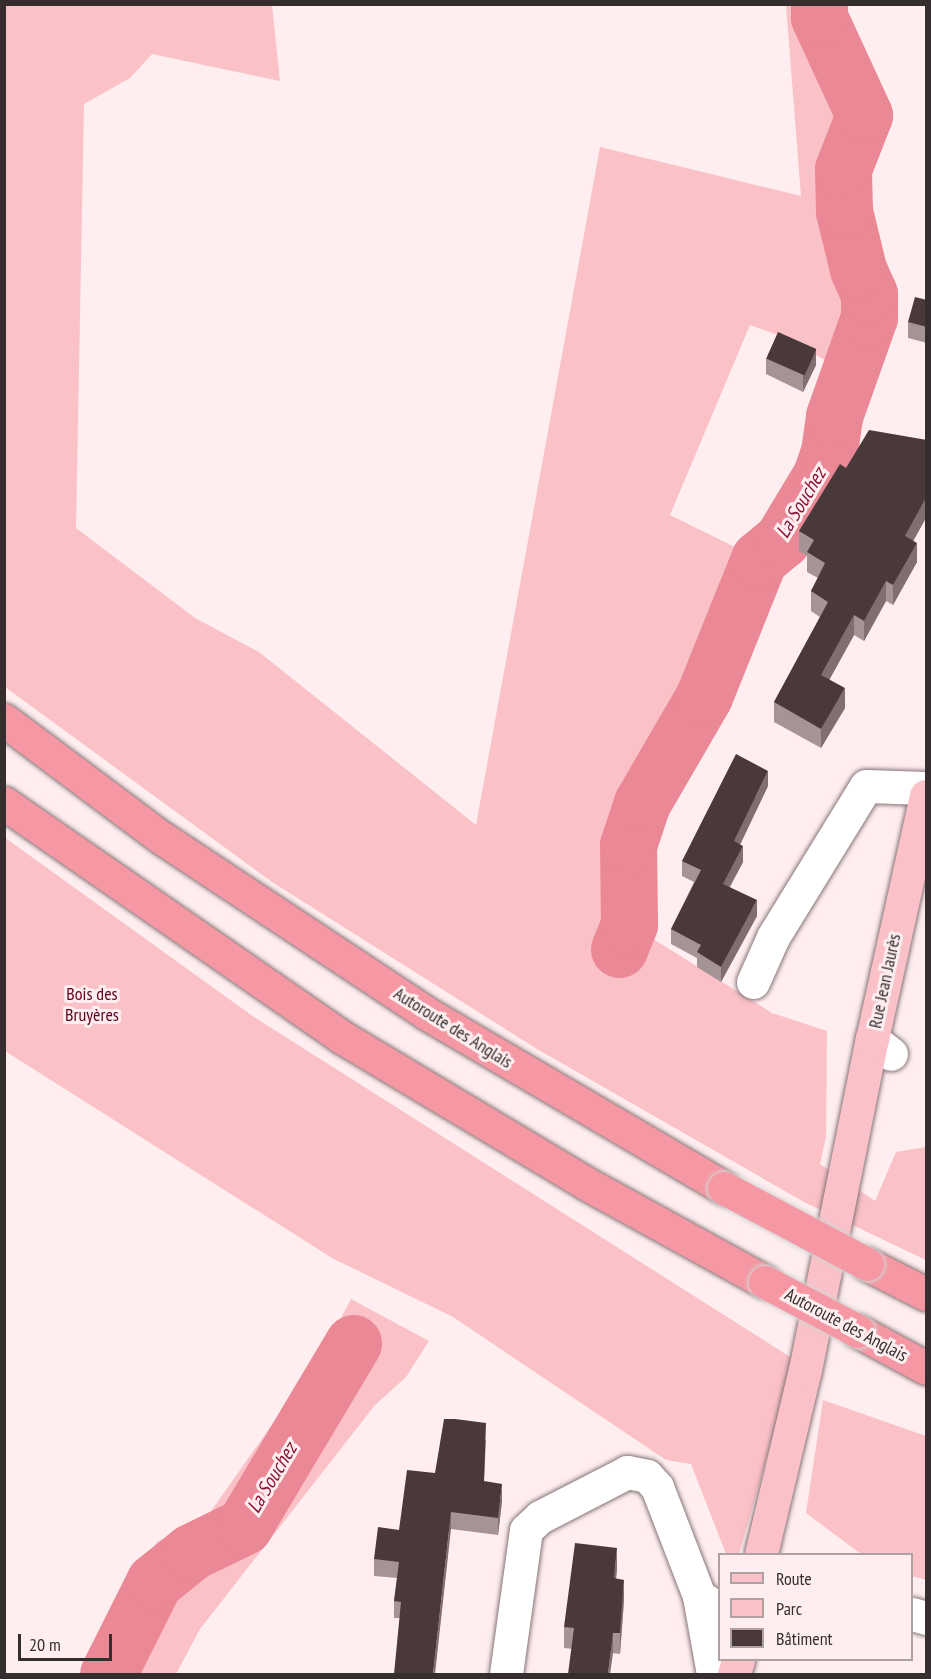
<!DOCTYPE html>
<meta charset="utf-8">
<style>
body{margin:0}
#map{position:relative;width:931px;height:1679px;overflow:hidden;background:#feeeef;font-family:"PT Sans Narrow",sans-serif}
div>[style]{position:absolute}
.green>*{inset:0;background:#fac1c7}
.river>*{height:57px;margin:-28.5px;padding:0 28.5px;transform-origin:28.5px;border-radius:28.5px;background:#eb8896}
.roads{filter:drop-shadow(0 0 2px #877577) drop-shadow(0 0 2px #877577)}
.minor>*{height:33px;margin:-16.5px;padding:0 16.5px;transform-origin:16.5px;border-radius:16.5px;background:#fff}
.major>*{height:33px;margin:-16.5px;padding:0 16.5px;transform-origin:16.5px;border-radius:16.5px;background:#fac1c8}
.highway>*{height:33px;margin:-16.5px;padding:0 16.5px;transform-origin:16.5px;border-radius:16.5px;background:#f698a4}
.bridges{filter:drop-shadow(0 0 2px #d3d1d1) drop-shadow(0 0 2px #d3d1d1)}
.highway-bridge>*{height:33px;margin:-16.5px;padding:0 16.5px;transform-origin:16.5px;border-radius:16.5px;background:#f698a4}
.wall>*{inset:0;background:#a49495}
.shaded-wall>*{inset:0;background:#7f6f71}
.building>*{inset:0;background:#49393b;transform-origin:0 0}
span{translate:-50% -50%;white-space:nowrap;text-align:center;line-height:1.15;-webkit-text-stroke:6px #feeeef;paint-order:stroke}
.street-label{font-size:18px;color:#352d2e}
.park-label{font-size:18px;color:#5e0220}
.water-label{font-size:20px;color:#8a1336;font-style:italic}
.frame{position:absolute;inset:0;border:6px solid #352d2e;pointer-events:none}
.legend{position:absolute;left:718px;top:1553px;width:195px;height:108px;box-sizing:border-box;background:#feeeef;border:2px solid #aea1a2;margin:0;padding:8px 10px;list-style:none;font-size:18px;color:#352d2e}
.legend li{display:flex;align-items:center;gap:12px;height:30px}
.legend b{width:30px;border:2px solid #aea1a2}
.scale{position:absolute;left:18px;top:1634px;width:94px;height:27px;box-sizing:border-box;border:3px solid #352d2e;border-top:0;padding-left:8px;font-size:18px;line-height:21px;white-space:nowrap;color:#352d2e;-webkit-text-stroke:4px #feeeef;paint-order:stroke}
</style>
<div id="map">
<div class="green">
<div style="clip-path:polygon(5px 5px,272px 5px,280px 81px,152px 54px,130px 78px,84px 104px,76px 528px,195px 618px,259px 652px,476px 825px,600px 147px,801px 196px,786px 5px,819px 5px,819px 17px,864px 115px,843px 169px,844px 211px,858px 269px,869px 294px,869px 317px,854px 366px,834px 365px,783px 337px,750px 325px,670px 515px,759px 559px,704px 696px,642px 803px,628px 846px,629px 924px,772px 1013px,827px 1031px,826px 1137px,820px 1164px,875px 1201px,896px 1152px,926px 1147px,926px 1260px,804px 1202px,537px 1049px,272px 882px,5px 687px)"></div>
<div style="clip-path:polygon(4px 837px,254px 1017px,795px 1360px,739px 1554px,726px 1554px,691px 1464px,666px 1460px,453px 1317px,332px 1258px,5px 1051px)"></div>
<div style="clip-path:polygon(351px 1299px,429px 1341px,406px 1377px,375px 1405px,200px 1629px,176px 1674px,83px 1674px,157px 1542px,207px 1517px,323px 1352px)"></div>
<div style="clip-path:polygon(823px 1400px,926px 1436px,926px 1580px,912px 1576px,912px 1554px,861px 1554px,806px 1513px)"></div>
</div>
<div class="river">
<div style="left:619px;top:949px;width:27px;rotate:-68deg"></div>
<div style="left:629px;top:924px;width:79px;rotate:-90.7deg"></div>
<div style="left:628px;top:845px;width:44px;rotate:-71.6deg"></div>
<div style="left:642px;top:803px;width:124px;rotate:-59.9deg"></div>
<div style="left:704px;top:696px;width:148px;rotate:-68.1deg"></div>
<div style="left:759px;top:559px;width:30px;rotate:-40deg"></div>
<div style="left:782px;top:540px;width:76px;rotate:-59deg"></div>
<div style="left:821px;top:475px;width:24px;rotate:-71deg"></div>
<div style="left:829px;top:452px;width:36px;rotate:-82deg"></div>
<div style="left:834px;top:416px;width:105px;rotate:-70.5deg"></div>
<div style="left:869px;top:317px;width:23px;rotate:-90deg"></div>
<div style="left:869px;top:294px;width:27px;rotate:-114deg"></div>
<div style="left:858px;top:269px;width:60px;rotate:-103.6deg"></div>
<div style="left:844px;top:211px;width:42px;rotate:-91.4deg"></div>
<div style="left:843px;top:169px;width:58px;rotate:-68.7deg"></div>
<div style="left:864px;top:115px;width:108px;rotate:-114.7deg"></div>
<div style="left:819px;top:17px;width:13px;rotate:-90deg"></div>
<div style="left:108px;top:1674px;width:103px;rotate:-63.4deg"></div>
<div style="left:154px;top:1582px;width:48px;rotate:-39deg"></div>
<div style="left:191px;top:1552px;width:59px;rotate:-26.1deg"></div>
<div style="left:244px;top:1526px;width:213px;rotate:-59.2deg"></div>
</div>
<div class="roads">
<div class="minor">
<div style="left:753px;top:982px;width:49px;rotate:-66deg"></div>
<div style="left:773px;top:937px;width:177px;rotate:-58.4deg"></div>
<div style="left:866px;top:786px;width:60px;rotate:1.9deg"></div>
<div style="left:872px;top:1039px;width:24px;rotate:38deg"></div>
<div style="left:699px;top:1596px;width:79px;rotate:79.8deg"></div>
<div style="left:912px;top:1614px;width:15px;rotate:16deg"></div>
<div style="left:506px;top:1674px;width:145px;rotate:-82.1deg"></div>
<div style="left:526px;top:1530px;width:19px;rotate:-43deg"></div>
<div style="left:540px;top:1517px;width:98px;rotate:-27.3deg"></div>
<div style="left:627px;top:1472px;width:20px;rotate:11deg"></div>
<div style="left:647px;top:1476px;width:15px;rotate:48deg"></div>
<div style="left:657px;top:1487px;width:117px;rotate:68.9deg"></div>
<div style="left:699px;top:1596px;width:25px;rotate:34deg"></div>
</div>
<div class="major">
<div style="left:761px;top:1554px;width:189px;rotate:-76.6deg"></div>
<div style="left:805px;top:1370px;width:338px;rotate:-78.6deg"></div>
<div style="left:872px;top:1039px;width:249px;rotate:-77.5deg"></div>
<div style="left:734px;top:1674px;width:15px;rotate:-74deg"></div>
</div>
<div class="highway">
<div style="left:4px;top:720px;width:197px;rotate:36.8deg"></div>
<div style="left:162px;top:838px;width:317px;rotate:33.5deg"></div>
<div style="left:426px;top:1013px;width:346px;rotate:30.4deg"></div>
<div style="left:4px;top:803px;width:409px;rotate:34.7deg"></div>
<div style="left:340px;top:1036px;width:288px;rotate:30.9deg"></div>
<div style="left:587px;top:1184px;width:203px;rotate:28.8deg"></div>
<div style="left:867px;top:1264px;width:66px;rotate:27deg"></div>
<div style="left:858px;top:1331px;width:77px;rotate:28.6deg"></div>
</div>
</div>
<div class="bridges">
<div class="highway-bridge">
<div style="left:724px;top:1188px;width:162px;rotate:28deg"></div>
<div style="left:765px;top:1282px;width:105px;rotate:27.8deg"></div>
</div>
</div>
<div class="wall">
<div style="clip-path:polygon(927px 300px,927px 343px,908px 338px,908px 322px)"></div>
<div style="clip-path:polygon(766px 358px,816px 365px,803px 392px,766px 374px)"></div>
<div style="clip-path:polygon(927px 440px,927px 516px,913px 541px,917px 562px,893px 605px,886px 601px,864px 641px,854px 635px,829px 680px,845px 708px,821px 748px,774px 722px,774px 702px,820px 617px,811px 611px,811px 591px,818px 578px,807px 572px,807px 556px,799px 551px,799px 531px,846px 468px)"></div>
<div style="clip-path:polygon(768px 786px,740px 845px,743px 862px,730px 887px,757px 916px,721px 982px,697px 967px,697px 958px,671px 944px,671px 929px,694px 882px,682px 876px,682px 861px)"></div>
<div style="clip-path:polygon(486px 1440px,484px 1481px,502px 1501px,498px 1535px,451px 1529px,400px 1618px,394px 1618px,394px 1601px,397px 1578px,374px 1576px,374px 1559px,399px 1530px,435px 1473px)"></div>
<div style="clip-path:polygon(617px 1569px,616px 1578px,624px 1600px,620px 1654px,564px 1648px,564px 1627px)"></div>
</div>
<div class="shaded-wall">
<div style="clip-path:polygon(816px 349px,816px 365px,803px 392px,803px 376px)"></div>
<div style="clip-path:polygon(927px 496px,927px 516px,905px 556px,905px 536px)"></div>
<div style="clip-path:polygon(917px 543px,917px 562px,893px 605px,893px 585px)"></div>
<div style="clip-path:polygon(886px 581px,886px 601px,864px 641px,864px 621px)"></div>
<div style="clip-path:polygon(854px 615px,854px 635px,821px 695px,821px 675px)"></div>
<div style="clip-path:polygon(845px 688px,845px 708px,821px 748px,821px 729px)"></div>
<div style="clip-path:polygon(768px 771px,768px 786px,734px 857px,734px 841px)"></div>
<div style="clip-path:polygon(743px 846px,743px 862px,723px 899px,723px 884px)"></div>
<div style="clip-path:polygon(757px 900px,757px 916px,721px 982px,721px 967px)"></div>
<div style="clip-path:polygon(502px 1484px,502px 1501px,498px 1535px,498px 1518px)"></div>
<div style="clip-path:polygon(451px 1512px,451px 1529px,435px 1674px,433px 1674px)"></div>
<div style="clip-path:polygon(617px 1548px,617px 1569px,614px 1599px,614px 1578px)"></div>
<div style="clip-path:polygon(624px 1580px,624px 1600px,620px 1654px,620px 1633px)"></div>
<div style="clip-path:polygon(613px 1633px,613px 1653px,610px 1674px,608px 1674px)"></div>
</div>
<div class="building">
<div style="clip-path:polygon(915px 297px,927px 300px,927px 327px,908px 322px)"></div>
<div style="left:778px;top:332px;width:42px;height:29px;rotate:24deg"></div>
<div style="clip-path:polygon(869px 430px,927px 440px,927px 496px,905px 536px,917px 543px,893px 585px,886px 581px,864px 621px,854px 615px,821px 675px,845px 688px,821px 729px,774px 702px,828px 602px,811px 591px,825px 563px,807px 552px,814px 540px,799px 531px,840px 464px,846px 468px)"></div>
<div style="clip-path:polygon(736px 754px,768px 771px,734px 841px,743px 846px,723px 884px,757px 900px,721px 967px,697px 952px,701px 945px,671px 929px,701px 870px,682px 861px)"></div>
<div style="clip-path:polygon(444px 1419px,455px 1419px,486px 1423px,484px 1481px,502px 1484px,498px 1518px,451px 1512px,433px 1674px,394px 1674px,401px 1602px,394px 1601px,399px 1562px,374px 1559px,378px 1527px,399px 1530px,407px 1470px,435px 1473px)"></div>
<div style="clip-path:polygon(575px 1543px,617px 1548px,614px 1578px,624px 1580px,620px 1633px,613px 1633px,608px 1674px,568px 1674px,574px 1628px,564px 1627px)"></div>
</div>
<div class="street-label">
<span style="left:885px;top:981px;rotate:-78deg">Rue Jean Jaurès</span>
<span style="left:453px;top:1028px;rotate:32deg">Autoroute des Anglais</span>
<span style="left:846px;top:1325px;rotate:28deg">Autoroute des Anglais</span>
</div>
<div class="park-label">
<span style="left:92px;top:1005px">Bois des<br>Bruyères</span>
</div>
<div class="water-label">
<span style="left:801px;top:503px;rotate:-59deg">La Souchez</span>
<span style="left:272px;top:1478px;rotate:-59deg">La Souchez</span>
</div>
<div class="frame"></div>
<ul class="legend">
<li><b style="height:8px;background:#fac1c8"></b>Route</li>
<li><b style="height:16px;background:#fac1c7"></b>Parc</li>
<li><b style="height:16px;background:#49393b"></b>Bâtiment</li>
</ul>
<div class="scale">20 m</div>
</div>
